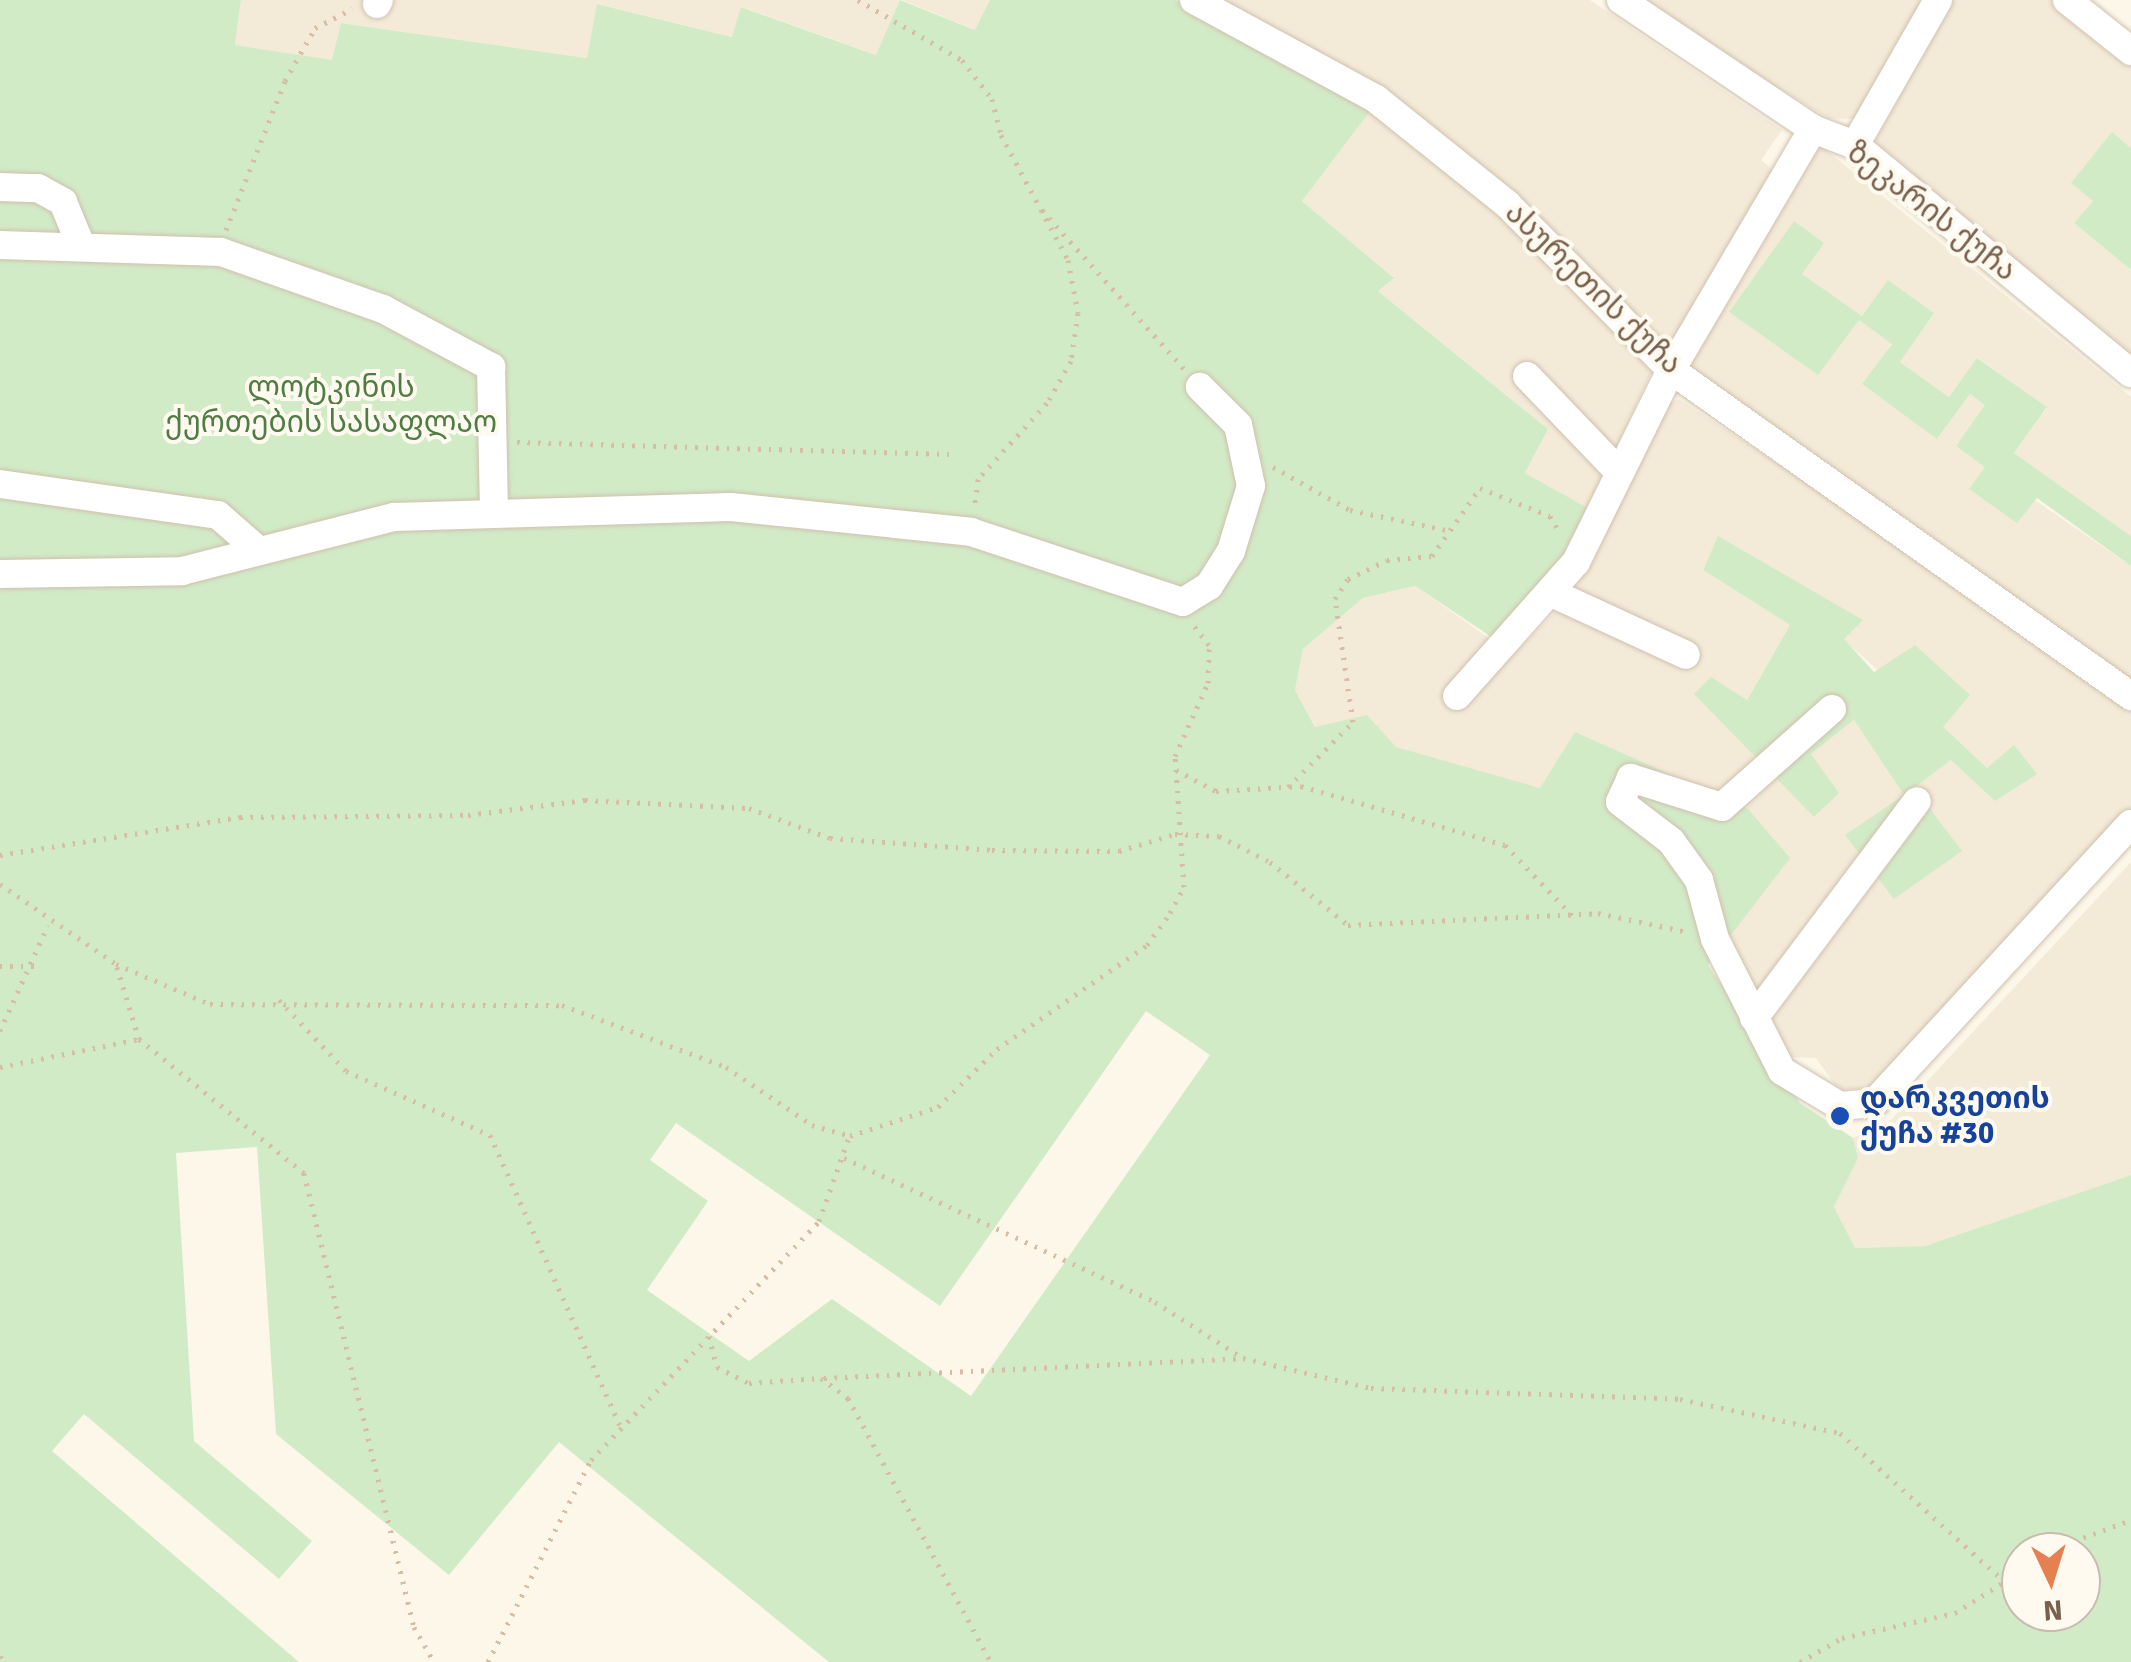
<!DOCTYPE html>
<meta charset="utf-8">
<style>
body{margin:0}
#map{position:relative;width:2131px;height:1662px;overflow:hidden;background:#fcf7e9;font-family:Signika,"Noto Sans Georgian",sans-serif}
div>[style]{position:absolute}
.residential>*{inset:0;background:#f4ead8}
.green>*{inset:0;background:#d2ebc7}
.path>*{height:5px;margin-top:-2.5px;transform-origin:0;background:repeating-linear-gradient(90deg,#d7bda4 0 2.5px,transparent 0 10.5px)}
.roads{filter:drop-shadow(0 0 2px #cfc0ae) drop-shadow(0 0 2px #cfc0ae)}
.minor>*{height:28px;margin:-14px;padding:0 14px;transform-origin:14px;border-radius:14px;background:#fff}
.dots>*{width:28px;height:28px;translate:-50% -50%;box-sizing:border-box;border:5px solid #fffaf0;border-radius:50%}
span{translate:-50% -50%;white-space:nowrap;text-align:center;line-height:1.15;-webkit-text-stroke:8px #fffaf0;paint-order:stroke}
.street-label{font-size:30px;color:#78604c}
.park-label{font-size:30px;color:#4f7d44}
.transit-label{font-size:30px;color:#164399;font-weight:700}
.left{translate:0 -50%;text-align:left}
.north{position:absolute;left:2001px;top:1532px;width:100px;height:100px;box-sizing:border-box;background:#fffaf0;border:2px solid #c9bcae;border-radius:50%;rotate:176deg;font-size:28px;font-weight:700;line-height:40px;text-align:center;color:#78604c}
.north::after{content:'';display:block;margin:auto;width:35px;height:45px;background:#e58050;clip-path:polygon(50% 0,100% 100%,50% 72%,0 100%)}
</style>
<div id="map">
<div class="residential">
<div style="clip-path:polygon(241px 0,900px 0,877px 55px,742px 7px,733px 37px,598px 4px,588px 58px,342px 23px,333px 61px,235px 45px)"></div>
<div style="clip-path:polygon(902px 0,990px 0,976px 30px)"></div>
<div style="clip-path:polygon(1215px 0,1590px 0,1782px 130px,1761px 160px,1775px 172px,1671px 352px,1394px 99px)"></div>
<div style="clip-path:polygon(1631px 0,1924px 0,1870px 109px,1853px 119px,1828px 118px)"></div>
<div style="clip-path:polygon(1952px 0,2056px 0,2131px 62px,2131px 148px,2112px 133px,2093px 201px,2075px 224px,2131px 270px,2131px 360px,1872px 147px)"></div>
<div style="clip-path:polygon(1374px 106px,1520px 230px,1655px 364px,1588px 508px,1525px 473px,1548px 429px,1377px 290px,1393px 277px,1302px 201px)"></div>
<div style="clip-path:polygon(1816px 142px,2131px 397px,2131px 536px,2014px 453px,2047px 408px,1978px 358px,1949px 397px,1899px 361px,1934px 313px,1889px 281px,1862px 317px,1801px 274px,1795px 222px,1730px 312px,1858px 319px,1892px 343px,1863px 385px,1938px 438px,1970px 394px,1986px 405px,1956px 446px,2131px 566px,2131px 679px,1690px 366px)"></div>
<div style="clip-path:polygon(evenodd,1679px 399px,2005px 613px,2131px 710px,2131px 809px,1870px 1088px,1838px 1089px,1816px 1058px,1787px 1057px,1727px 939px,1756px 900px,1575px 732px,1540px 789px,1395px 747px,1367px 716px,1316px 728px,1295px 690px,1303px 649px,1363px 598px,1415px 586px,1513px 655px,1572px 595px,1665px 406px,1679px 399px,1718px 537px,1862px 621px,1843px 639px,1987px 768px,1951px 760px,1914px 788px,1894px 898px,1846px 835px,1905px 796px,1854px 720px,1811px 754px,1711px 678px,1746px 701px,1790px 625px,1703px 570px,1718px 537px)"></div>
<div style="clip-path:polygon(2131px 862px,2131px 1175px,1925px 1246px,1855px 1248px,1834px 1207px,1857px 1158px,1853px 1138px,1891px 1120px)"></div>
</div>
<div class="green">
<div style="clip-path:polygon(evenodd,0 0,241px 0,235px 45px,332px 60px,341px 23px,587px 58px,597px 4px,732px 37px,741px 7px,876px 55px,900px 0,975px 30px,990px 0,1176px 0,1374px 106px,1302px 201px,1394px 278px,1378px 291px,1548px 429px,1525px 473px,1588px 508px,1561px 571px,1493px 638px,1415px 586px,1363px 598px,1303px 649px,1295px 690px,1315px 727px,1367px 715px,1396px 747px,1540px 788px,1575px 732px,1748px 809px,1790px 858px,1708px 965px,1800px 1103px,1853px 1138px,1858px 1158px,1834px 1207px,1855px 1248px,1925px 1246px,2131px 1175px,2131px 1662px,829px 1662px,559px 1442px,449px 1575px,276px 1434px,257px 1147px,176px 1153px,194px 1441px,312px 1541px,279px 1579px,84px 1414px,52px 1451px,299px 1662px,0 1662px,0 0,1146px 1011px,1210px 1055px,971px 1396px,832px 1299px,749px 1361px,647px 1290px,708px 1201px,650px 1160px,676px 1123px,940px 1306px,1146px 1011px,0 0,2021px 1552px,2081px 1552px,2081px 1612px,2021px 1612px,2021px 1552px)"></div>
<div style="clip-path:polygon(2112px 132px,2131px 148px,2131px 270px,2074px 223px,2093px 201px,2071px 183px)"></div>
<div style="clip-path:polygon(1794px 221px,1824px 243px,1802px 274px,1862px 316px,1888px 280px,1934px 313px,1900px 362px,1949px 397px,1977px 358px,2047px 407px,2014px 453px,2131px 536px,2131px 566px,2037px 498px,2017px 523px,1969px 489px,1985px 467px,1956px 446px,1985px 405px,1970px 394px,1937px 439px,1862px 384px,1892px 344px,1859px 320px,1818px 375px,1729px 312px)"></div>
<div style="clip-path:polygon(1718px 536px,1863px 620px,1844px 639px,1874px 672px,1915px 645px,1970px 695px,1943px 727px,1987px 768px,2014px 745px,2037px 774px,1995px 801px,1951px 760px,1914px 788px,1962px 851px,1894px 899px,1845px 835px,1904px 795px,1854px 720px,1811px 754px,1839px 793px,1814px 817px,1694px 694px,1711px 677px,1747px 700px,1790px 625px,1703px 570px)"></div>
</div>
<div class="path">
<div style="left:858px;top:0;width:120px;rotate:30deg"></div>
<div style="left:962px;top:60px;width:49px;rotate:52.4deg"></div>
<div style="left:992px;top:99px;width:37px;rotate:76deg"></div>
<div style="left:1001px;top:135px;width:142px;rotate:61.8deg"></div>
<div style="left:1068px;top:260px;width:54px;rotate:79.3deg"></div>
<div style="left:1078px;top:313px;width:49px;rotate:98.3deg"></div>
<div style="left:1071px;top:361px;width:48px;rotate:119.7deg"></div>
<div style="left:1047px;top:403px;width:103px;rotate:132.2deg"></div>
<div style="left:978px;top:479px;width:31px;rotate:97deg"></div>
<div style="left:1042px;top:210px;width:215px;rotate:48.2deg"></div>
<div style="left:226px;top:230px;width:160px;rotate:-68.4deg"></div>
<div style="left:285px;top:81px;width:61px;rotate:-60.5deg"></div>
<div style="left:315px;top:28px;width:42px;rotate:-27.2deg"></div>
<div style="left:517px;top:442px;width:432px;rotate:1.6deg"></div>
<div style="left:1273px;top:467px;width:88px;rotate:29.2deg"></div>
<div style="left:1350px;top:510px;width:103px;rotate:11.7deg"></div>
<div style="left:1176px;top:770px;width:45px;rotate:27.7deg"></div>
<div style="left:1216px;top:791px;width:85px;rotate:-3.4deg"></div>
<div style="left:1301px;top:786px;width:212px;rotate:16.1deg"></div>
<div style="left:1505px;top:845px;width:97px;rotate:46.3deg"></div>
<div style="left:1288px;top:787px;width:92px;rotate:-45deg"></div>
<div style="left:1353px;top:722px;width:124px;rotate:-98.3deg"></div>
<div style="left:1335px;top:599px;width:24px;rotate:-57deg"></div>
<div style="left:1348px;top:579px;width:43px;rotate:-26deg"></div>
<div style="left:1387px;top:560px;width:45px;rotate:-5.1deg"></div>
<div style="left:1432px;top:556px;width:83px;rotate:-54.8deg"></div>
<div style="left:1480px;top:488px;width:75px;rotate:21.8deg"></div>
<div style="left:1550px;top:516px;width:20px;rotate:60deg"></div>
<div style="left:0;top:855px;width:243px;rotate:-9deg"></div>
<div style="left:240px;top:817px;width:228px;rotate:-0.5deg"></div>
<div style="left:468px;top:815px;width:118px;rotate:-7.3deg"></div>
<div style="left:585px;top:800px;width:164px;rotate:2.8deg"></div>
<div style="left:749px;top:808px;width:86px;rotate:20.3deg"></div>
<div style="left:830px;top:838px;width:162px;rotate:4.2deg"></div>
<div style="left:992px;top:850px;width:127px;rotate:0.5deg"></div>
<div style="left:1119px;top:851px;width:59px;rotate:-16.9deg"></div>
<div style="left:1175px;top:834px;width:44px;rotate:2.6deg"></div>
<div style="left:1219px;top:836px;width:57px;rotate:27deg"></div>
<div style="left:1270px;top:862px;width:100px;rotate:38.9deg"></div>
<div style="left:1348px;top:925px;width:250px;rotate:-2.7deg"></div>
<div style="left:1598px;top:913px;width:92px;rotate:11.9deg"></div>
<div style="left:0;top:884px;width:141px;rotate:34.6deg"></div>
<div style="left:116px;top:964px;width:102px;rotate:23.1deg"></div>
<div style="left:210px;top:1004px;width:352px;rotate:0.2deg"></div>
<div style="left:562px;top:1005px;width:175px;rotate:20.7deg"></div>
<div style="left:726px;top:1067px;width:104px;rotate:34deg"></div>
<div style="left:812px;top:1125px;width:40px;rotate:16deg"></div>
<div style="left:850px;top:1136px;width:93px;rotate:-18.2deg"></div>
<div style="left:938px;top:1107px;width:83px;rotate:-44.5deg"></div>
<div style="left:997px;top:1049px;width:183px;rotate:-34.7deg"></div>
<div style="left:1147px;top:945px;width:39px;rotate:-54deg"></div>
<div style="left:1170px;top:913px;width:30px;rotate:-62deg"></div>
<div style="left:1184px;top:887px;width:131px;rotate:-93.9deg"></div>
<div style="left:1175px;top:756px;width:80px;rotate:-65.7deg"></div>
<div style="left:1208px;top:683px;width:38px;rotate:-88deg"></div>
<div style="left:1209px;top:645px;width:28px;rotate:-128deg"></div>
<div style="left:0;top:966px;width:35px"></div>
<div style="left:117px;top:967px;width:75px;rotate:73deg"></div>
<div style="left:139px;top:1039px;width:213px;rotate:39.1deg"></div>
<div style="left:304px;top:1173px;width:467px;rotate:76.4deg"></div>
<div style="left:414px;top:1627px;width:40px;rotate:60.3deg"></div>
<div style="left:279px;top:1000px;width:98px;rotate:46.7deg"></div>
<div style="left:346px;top:1071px;width:158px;rotate:24deg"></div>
<div style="left:490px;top:1135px;width:321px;rotate:65.9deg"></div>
<div style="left:0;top:1031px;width:116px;rotate:-65.6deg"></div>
<div style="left:0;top:1067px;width:142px;rotate:-11.4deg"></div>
<div style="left:844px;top:1158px;width:343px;rotate:24.8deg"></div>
<div style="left:1155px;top:1302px;width:104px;rotate:32.5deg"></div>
<div style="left:1243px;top:1358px;width:131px;rotate:13.2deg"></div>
<div style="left:1371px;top:1388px;width:309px;rotate:2deg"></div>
<div style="left:1680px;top:1399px;width:164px;rotate:12deg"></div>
<div style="left:1840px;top:1433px;width:224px;rotate:42.1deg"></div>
<div style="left:709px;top:1336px;width:32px;rotate:76deg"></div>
<div style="left:717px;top:1367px;width:36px;rotate:27deg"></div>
<div style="left:749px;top:1383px;width:72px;rotate:-4deg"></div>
<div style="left:821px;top:1378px;width:34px;rotate:37deg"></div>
<div style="left:848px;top:1398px;width:300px;rotate:61.6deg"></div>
<div style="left:824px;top:1378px;width:418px;rotate:-2.7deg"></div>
<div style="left:2044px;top:1552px;width:93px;rotate:-20.2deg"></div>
<div style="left:0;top:1656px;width:7px;rotate:63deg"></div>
<div style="left:488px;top:1662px;width:227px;rotate:-63deg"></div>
<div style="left:591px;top:1460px;width:330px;rotate:-46.3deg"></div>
<div style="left:819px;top:1221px;width:89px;rotate:-70.3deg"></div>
<div style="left:1800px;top:1662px;width:48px;rotate:-29.7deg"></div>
<div style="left:1842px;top:1638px;width:116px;rotate:-12.5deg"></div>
<div style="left:1955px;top:1613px;width:78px;rotate:-32.5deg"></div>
</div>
<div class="roads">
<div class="minor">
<div style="left:1194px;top:0;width:207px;rotate:28.5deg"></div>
<div style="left:1376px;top:99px;width:168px;rotate:38.7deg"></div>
<div style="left:1507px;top:204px;width:233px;rotate:45.3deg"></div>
<div style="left:1671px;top:370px;width:564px;rotate:35.33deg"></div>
<div style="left:1621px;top:0;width:231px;rotate:33.9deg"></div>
<div style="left:1813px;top:129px;width:45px;rotate:20.9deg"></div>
<div style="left:1855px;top:145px;width:358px;rotate:39.6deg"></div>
<div style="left:2067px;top:0;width:82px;rotate:38.6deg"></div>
<div style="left:377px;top:4px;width:4px;rotate:-63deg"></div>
<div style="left:1855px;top:145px;width:167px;rotate:-60.2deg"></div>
<div style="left:0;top:187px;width:38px;rotate:2deg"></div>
<div style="left:38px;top:188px;width:29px;rotate:29deg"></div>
<div style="left:63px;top:202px;width:44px;rotate:67.5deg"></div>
<div style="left:0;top:245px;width:221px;rotate:1.8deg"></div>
<div style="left:221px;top:252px;width:172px;rotate:19.4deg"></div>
<div style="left:383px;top:309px;width:123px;rotate:28.2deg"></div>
<div style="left:491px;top:367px;width:141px;rotate:88.8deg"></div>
<div style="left:1527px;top:376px;width:134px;rotate:46.2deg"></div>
<div style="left:0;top:484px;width:220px;rotate:8.1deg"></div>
<div style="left:218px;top:515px;width:52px;rotate:41.1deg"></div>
<div style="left:0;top:574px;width:182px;rotate:-0.9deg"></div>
<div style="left:182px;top:571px;width:219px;rotate:-14.3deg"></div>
<div style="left:394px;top:517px;width:337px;rotate:-1.7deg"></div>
<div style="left:731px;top:507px;width:241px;rotate:5.9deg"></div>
<div style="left:971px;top:532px;width:223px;rotate:18.3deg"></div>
<div style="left:1183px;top:602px;width:31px;rotate:-32deg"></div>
<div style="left:1209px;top:586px;width:41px;rotate:-57.8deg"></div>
<div style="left:1231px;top:551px;width:68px;rotate:-72.9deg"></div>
<div style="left:1251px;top:486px;width:62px;rotate:-102deg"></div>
<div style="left:1238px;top:425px;width:54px;rotate:-135deg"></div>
<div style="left:1554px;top:594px;width:145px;rotate:24.8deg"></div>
<div style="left:1457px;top:696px;width:179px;rotate:-48.4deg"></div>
<div style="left:1576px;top:562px;width:214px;rotate:-63.7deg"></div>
<div style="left:1671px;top:370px;width:280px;rotate:-59.5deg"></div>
<div style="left:1832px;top:709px;width:147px;rotate:138.3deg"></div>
<div style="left:1722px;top:807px;width:96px;rotate:-162.3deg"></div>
<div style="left:1631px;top:778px;width:26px;rotate:115deg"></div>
<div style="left:1620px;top:802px;width:64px;rotate:37.4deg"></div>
<div style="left:1671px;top:841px;width:48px;rotate:54.3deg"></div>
<div style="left:1699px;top:880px;width:61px;rotate:74.8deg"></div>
<div style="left:1715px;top:939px;width:148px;rotate:63.1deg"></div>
<div style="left:1782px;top:1071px;width:68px;rotate:31.1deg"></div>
<div style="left:1840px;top:1106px;width:34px;rotate:-5deg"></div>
<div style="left:1874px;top:1103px;width:379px;rotate:-47.4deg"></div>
<div style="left:1754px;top:1018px;width:271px;rotate:-53.1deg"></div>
</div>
</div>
<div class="dots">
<div style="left:1840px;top:1116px;background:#1a4fb4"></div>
</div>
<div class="street-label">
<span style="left:1931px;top:212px;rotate:38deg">ზეკარის ქუჩა</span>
<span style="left:1593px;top:289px;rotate:44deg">ასურეთის ქუჩა</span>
</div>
<div class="park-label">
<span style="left:331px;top:405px">ლოტკინის<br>ქურთების სასაფლაო</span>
</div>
<div class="transit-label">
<span class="left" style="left:1860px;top:1116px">დარკვეთის<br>ქუჩა #30</span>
</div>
<div class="north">N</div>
</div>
